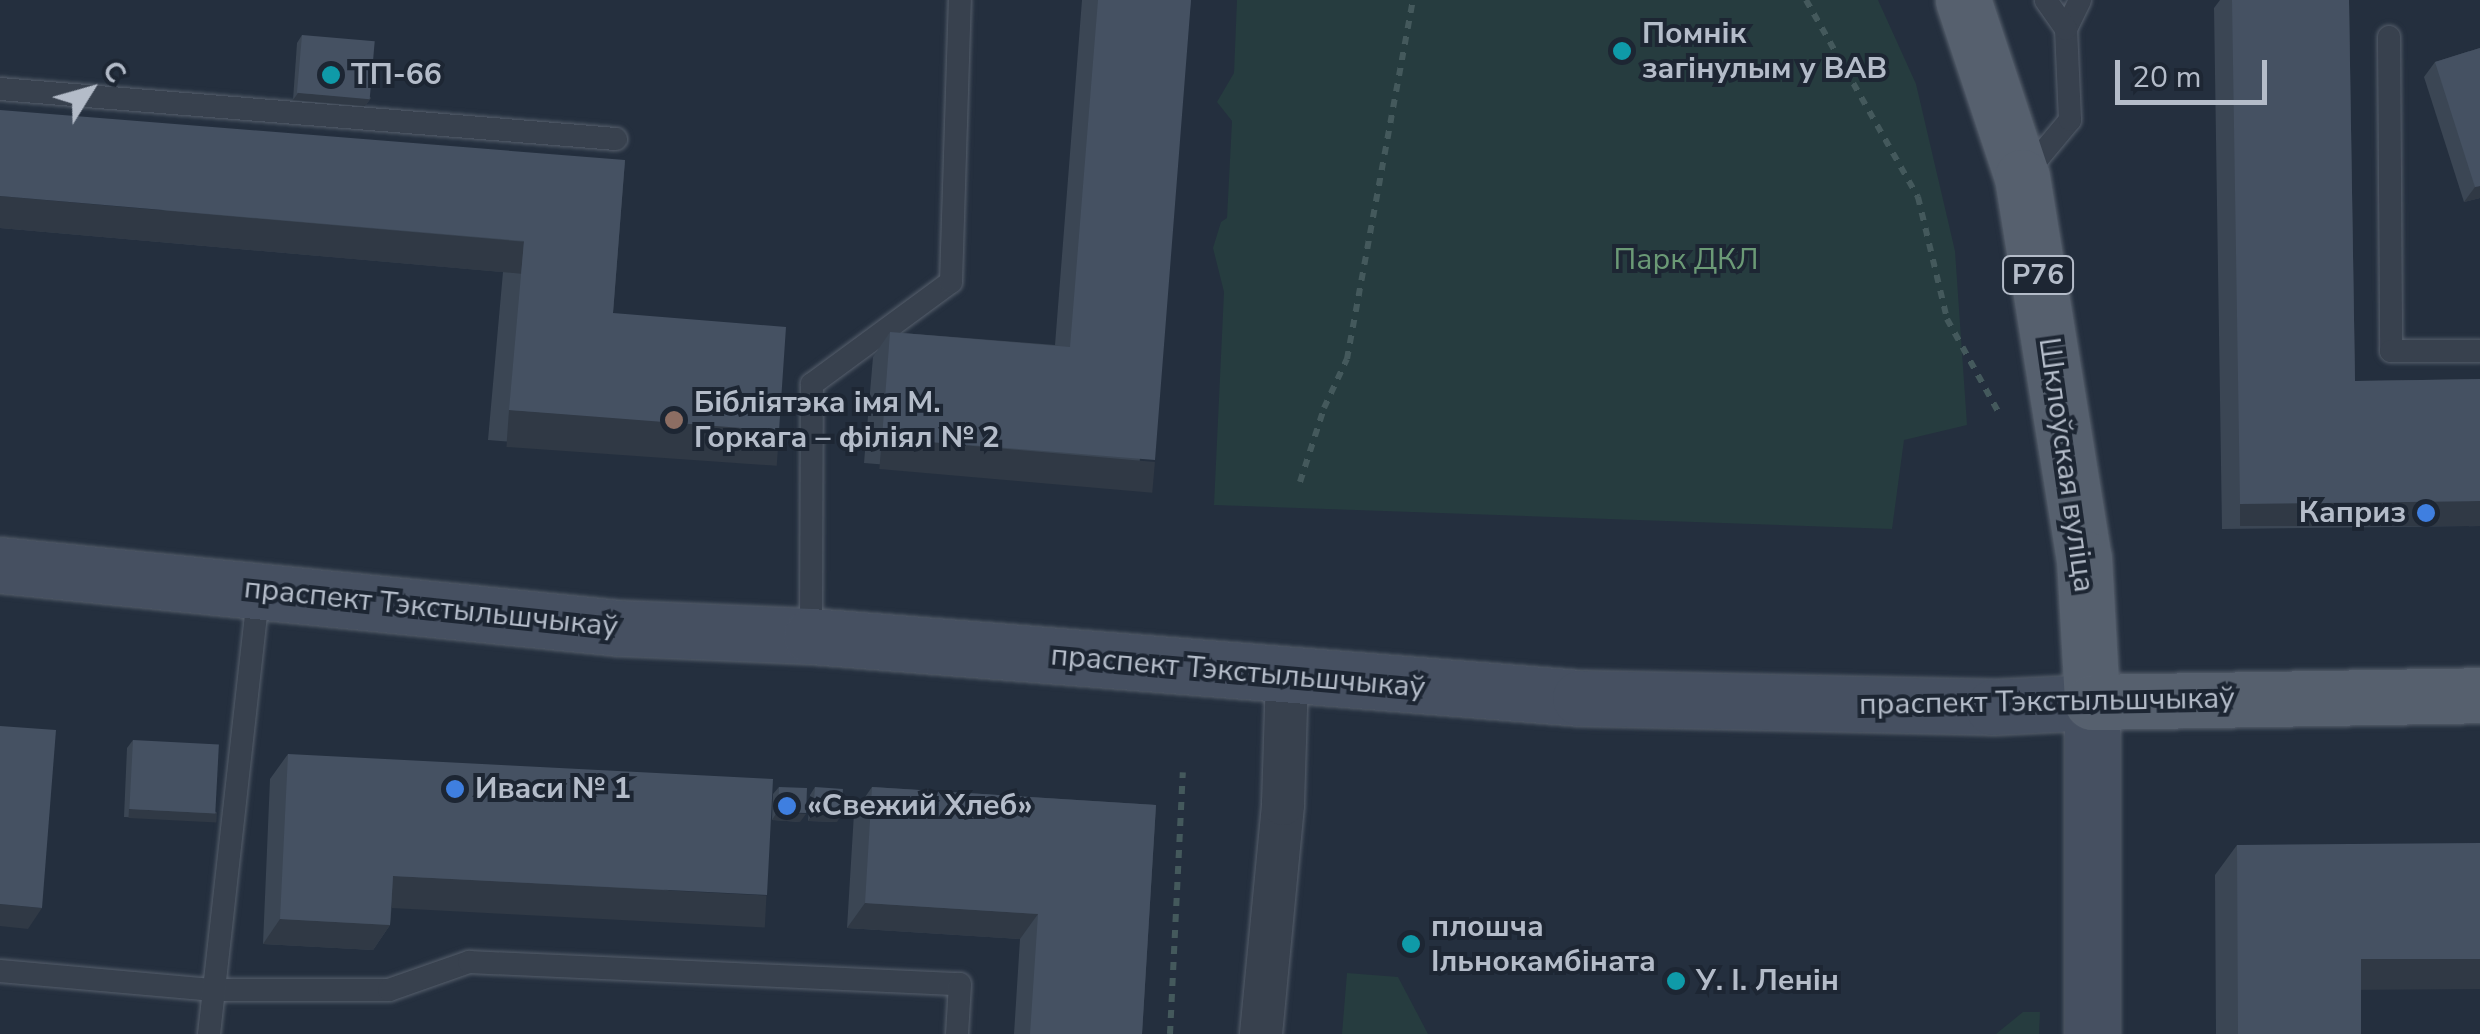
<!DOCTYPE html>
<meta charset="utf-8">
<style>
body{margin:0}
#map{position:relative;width:2480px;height:1034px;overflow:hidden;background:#242f3e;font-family:"Nunito Sans",sans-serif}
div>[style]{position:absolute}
.green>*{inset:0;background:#263c3f}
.path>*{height:6px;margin-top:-3px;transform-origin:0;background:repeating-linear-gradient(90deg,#44595c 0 8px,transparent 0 16px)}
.roads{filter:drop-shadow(0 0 2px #565f6c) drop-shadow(0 0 2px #565f6c)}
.lane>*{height:22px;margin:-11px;padding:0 11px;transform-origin:11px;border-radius:11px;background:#38414e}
.street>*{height:42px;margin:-21px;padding:0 21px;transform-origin:21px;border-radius:21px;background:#38414e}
.secondary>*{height:55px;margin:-27.5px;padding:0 27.5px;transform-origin:27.5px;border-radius:27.5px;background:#465061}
.primary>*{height:55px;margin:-27.5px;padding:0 27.5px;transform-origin:27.5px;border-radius:27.5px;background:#56606e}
.wall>*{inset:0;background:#3b4654}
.shaded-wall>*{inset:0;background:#303945;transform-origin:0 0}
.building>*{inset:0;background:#455162;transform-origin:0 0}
.dots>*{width:28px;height:28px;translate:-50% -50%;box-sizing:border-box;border:5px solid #1d2633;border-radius:50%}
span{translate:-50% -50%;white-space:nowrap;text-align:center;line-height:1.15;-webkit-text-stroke:8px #1d2633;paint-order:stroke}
.shield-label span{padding:2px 8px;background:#1d2633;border:2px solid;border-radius:8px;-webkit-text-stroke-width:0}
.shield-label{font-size:28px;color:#b4bcc9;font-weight:700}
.poi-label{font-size:30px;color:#b4bcc9;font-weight:700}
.left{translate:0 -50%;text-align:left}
.right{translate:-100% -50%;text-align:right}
.park-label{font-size:30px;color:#6b9a76}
.street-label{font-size:30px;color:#b4bcc9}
.north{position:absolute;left:40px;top:40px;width:100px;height:100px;-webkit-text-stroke:8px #1d2633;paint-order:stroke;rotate:53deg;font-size:28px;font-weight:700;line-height:40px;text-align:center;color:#b4bcc9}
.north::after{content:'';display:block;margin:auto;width:35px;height:45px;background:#b4bcc9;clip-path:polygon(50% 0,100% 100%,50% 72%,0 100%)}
.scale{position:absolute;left:2115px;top:60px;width:152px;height:45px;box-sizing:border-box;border:5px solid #b4bcc9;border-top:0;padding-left:12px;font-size:30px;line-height:35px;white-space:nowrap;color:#b4bcc9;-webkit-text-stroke:8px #1d2633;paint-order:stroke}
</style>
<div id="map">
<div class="green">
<div style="clip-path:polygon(1237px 0,1878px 0,1916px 84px,1955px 251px,1967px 425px,1904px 440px,1892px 529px,1214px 505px,1224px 292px,1213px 248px,1221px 222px,1227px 218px,1232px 121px,1217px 102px,1234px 73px)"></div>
<div style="clip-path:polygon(1347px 973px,1398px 977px,1428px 1034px,1342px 1034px)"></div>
<div style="clip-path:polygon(2023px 1012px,2040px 1012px,2039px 1034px,1996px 1034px)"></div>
</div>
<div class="path">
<div style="left:1806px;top:0;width:227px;rotate:60.4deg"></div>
<div style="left:1918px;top:197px;width:125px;rotate:76.6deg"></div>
<div style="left:1947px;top:319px;width:110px;rotate:61.1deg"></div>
<div style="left:1300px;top:482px;width:78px;rotate:-72deg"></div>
<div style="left:1324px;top:408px;width:54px;rotate:-64.9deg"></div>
<div style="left:1347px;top:359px;width:365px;rotate:-79.6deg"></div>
<div style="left:1170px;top:1034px;width:262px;rotate:-87.2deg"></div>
</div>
<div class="roads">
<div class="lane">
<div style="left:2066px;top:29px;width:32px;rotate:-64deg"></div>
<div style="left:2389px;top:37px;width:314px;rotate:89.6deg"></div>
<div style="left:2391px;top:351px;width:89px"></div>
<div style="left:0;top:89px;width:618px;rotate:4.64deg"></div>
<div style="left:2025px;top:174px;width:70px;rotate:-50.2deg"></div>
<div style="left:2070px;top:120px;width:91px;rotate:-92.5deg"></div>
<div style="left:2066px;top:29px;width:35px;rotate:-125deg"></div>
<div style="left:811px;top:636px;width:252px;rotate:-89.8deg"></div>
<div style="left:812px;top:384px;width:172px;rotate:-36.3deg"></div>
<div style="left:951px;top:282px;width:282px;rotate:-88.2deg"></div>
<div style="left:0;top:971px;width:215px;rotate:5.1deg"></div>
<div style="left:214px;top:990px;width:175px"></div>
<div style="left:389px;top:990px;width:85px;rotate:-19.3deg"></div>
<div style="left:469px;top:962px;width:491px;rotate:2.6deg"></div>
<div style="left:960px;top:984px;width:50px;rotate:93.4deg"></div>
<div style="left:209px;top:1034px;width:446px;rotate:-83.6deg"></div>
</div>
<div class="street">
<div style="left:1261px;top:1034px;width:231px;rotate:-84.5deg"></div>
<div style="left:1283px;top:804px;width:127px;rotate:-88.2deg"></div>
</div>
<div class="secondary">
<div style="left:0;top:565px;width:622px;rotate:5.81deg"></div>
<div style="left:619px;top:628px;width:192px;rotate:2.4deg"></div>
<div style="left:811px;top:636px;width:771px;rotate:4.61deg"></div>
<div style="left:1580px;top:698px;width:413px;rotate:1.2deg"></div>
<div style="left:1993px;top:707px;width:99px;rotate:-2.9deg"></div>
<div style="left:2092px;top:702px;width:332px;rotate:90deg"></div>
</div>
<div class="primary">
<div style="left:1963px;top:0;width:187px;rotate:71.6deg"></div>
<div style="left:2022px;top:177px;width:386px;rotate:80.8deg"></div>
<div style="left:2084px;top:558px;width:144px;rotate:86.8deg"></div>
<div style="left:2092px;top:702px;width:388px;rotate:-1deg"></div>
</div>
</div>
<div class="wall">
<div style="clip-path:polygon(1082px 0,1191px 0,1137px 485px,864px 463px,873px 357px,890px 332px,1055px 345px)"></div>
<div style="clip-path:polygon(2220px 0,2349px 0,2355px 381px,2480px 379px,2480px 526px,2222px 529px,2214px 8px)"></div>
<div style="clip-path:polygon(302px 35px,371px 98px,365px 106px,293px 100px,297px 43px)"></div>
<div style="clip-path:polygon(2480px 48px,2480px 198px,2464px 202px,2424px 77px,2435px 62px)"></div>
<div style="clip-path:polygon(625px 160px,613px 313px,779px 431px,758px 461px,488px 440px,503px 272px,0 228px)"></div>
<div style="clip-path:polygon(133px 740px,217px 813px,211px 821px,124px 817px,127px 748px)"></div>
<div style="clip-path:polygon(288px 754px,750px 920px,392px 902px,390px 925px,373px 950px,263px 944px,270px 779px)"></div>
<div style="clip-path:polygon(779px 787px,800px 822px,772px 820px,773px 794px)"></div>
<div style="clip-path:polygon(815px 787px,837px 822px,808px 821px,810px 795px)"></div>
<div style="clip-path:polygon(872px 787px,1156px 805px,1142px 1034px,1014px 1034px,1020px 939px,847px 928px,854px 813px)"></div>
<div style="clip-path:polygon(2237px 845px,2361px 990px,2361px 1034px,2216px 1034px,2215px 875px)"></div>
</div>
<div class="shaded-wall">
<div style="clip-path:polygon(298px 93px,371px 98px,365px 106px,293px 100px)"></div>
<div style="clip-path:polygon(2480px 186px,2480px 198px,2464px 202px,2475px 187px)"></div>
<div style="left:0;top:196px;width:526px;height:32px;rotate:5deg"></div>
<div style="left:509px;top:410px;width:271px;height:37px;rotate:4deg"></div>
<div style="left:882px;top:438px;width:274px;height:31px;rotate:5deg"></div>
<div style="left:2480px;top:501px;width:25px;height:240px;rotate:90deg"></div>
<div style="left:129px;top:809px;width:88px;height:9px;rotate:3deg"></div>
<div style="clip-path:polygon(777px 812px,806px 814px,800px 822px,772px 820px)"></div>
<div style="clip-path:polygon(813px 813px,842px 814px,837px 822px,808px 821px)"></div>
<div style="left:393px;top:876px;width:374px;height:32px;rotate:3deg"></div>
<div style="clip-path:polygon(865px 903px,1038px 914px,1020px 939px,847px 928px)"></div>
<div style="clip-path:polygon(0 904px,42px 908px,28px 929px,0 926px)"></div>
<div style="clip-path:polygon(280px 919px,390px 925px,373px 950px,263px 944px)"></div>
<div style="clip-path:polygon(2361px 959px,2480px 959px,2480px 989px,2339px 990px)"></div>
</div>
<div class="building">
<div style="clip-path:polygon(1098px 0,1191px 0,1155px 460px,882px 438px,890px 332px,1070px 347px)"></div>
<div style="clip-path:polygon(2232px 0,2349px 0,2355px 381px,2480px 379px,2480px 501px,2240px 504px)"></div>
<div style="left:302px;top:35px;width:73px;height:58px;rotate:5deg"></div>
<div style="clip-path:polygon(2480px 48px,2480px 186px,2475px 187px,2435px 62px)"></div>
<div style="clip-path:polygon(0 110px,625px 160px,613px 313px,786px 327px,779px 431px,509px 410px,524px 241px,0 196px)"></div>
<div style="clip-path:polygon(0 726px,56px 730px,42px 908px,0 904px)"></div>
<div style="left:133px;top:740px;width:86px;height:69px;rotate:3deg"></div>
<div style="clip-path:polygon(288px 754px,773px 779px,767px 895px,393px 876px,390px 925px,280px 919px)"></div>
<div style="left:779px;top:787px;width:28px;height:25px;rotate:2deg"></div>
<div style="left:815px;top:787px;width:28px;height:26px;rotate:4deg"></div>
<div style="clip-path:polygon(872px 787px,1156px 805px,1142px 1034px,1030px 1034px,1038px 914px,865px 903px)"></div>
<div style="clip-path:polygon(2480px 843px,2480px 959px,2361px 959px,2361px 1034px,2238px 1034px,2237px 845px)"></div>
</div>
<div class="dots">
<div style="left:1622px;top:51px;background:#0f9aa8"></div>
<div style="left:331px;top:75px;background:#0f9aa8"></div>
<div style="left:674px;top:420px;background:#8d6e63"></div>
<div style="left:2426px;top:513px;background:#3f7fe0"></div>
<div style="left:455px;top:789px;background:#3f7fe0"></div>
<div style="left:787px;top:806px;background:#3f7fe0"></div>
<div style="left:1411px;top:944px;background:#0f9aa8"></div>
<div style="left:1676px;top:981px;background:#0f9aa8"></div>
</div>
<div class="shield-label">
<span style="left:2038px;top:275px">Р76</span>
</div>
<div class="poi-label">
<span class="left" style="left:1642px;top:51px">Помнік<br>загінулым у ВАВ</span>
<span class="left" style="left:351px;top:75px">ТП-66</span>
<span class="left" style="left:694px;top:420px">Бібліятэка імя М.<br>Горкага – філіял № 2</span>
<span class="right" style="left:2406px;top:513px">Каприз</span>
<span class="left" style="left:475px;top:789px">Иваси № 1</span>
<span class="left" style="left:807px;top:806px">«Свежий Хлеб»</span>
<span class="left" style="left:1431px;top:944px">плошча<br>Ільнокамбіната</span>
<span class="left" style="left:1696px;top:981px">У. І. Ленін</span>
</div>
<div class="park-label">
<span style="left:1686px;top:260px">Парк ДКЛ</span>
</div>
<div class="street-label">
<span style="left:2066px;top:465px;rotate:82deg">Шклоўская вуліца</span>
<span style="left:431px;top:608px;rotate:6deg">праспект Тэкстыльшчыкаў</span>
<span style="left:1238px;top:672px;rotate:5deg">праспект Тэкстыльшчыкаў</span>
<span style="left:2047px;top:702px;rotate:-1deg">праспект Тэкстыльшчыкаў</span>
</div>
<div class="north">С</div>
<div class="scale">20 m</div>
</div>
